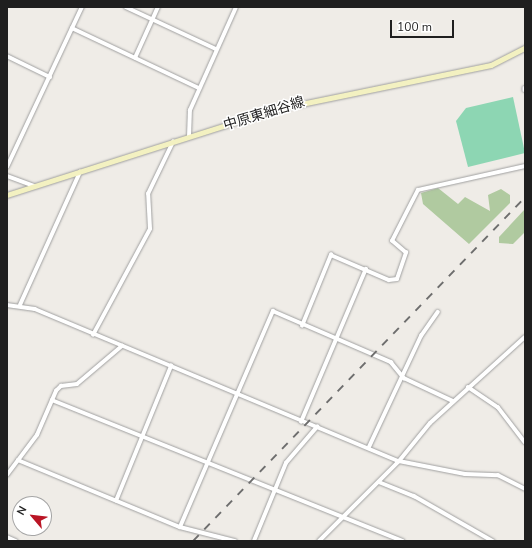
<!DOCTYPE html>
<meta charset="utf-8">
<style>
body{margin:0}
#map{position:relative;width:532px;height:548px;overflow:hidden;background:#efece7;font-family:"Nunito Sans","Noto Sans JP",sans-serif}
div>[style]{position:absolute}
.forest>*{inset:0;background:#b0caa0}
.pitch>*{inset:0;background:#8dd6b3}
.roads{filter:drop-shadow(0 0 1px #a0a0a0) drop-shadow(0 0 1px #a0a0a0)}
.minor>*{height:3.5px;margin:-1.75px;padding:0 1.75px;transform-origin:1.75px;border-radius:1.75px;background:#fff}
.tertiary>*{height:4px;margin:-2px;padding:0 2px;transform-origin:2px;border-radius:2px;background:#fff}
.secondary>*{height:4.5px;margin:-2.25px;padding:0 2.25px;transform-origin:2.25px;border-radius:2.25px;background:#f3f1c1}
.rail>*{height:1.5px;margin-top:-0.75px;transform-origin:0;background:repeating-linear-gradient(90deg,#6d6d6d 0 8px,transparent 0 16px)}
span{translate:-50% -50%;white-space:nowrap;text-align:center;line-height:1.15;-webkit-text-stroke:3px #fff;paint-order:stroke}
.street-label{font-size:14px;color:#1f1f1f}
.frame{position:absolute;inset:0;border:8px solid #1f1f1f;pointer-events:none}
.north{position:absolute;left:12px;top:496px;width:40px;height:40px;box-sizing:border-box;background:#fff;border:1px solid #a5a5a5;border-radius:50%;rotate:298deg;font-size:11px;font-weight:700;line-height:16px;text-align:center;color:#1f1f1f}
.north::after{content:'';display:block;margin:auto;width:14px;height:18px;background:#ba1525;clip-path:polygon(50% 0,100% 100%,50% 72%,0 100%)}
.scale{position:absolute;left:390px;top:20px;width:64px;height:18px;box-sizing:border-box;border:2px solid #1f1f1f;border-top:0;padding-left:5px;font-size:12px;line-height:14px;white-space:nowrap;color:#1f1f1f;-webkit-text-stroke:3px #fff;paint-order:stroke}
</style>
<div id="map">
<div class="forest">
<div style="clip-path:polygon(438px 188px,458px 204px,465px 197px,490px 211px,488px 195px,501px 189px,510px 195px,510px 203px,469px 244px,423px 204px,421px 193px)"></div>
<div style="clip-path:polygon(525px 209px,525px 232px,513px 244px,499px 243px,499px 237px)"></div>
</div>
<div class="pitch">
<div style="clip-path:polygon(513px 97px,525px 153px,468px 167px,456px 121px,466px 108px)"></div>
</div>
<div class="roads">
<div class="minor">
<div style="left:126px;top:7px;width:99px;rotate:25deg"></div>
<div style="left:72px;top:28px;width:140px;rotate:25.3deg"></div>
<div style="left:7px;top:56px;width:48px;rotate:26deg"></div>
<div style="left:135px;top:58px;width:56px;rotate:-65.7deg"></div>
<div style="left:525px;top:88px;width:2px;rotate:90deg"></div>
<div style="left:7px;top:167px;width:177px;rotate:-64.9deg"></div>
<div style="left:7px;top:176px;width:29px;rotate:20deg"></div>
<div style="left:7px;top:305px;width:28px;rotate:8deg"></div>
<div style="left:35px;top:309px;width:394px;rotate:22.7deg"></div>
<div style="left:399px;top:461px;width:67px;rotate:11.1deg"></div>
<div style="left:465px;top:474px;width:33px;rotate:2deg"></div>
<div style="left:498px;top:475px;width:30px;rotate:27deg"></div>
<div style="left:20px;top:305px;width:146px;rotate:-65.7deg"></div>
<div style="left:302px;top:326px;width:77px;rotate:-67.8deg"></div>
<div style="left:331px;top:255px;width:63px;rotate:23.3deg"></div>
<div style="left:389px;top:280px;width:8px;rotate:-7deg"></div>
<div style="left:397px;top:279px;width:28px;rotate:-71deg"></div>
<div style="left:406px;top:253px;width:18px;rotate:-139deg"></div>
<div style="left:392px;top:241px;width:57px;rotate:-63deg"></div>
<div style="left:418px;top:190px;width:110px;rotate:-12.6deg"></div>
<div style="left:93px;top:335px;width:120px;rotate:-61.7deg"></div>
<div style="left:150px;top:229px;width:35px;rotate:-93deg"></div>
<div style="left:148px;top:194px;width:58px;rotate:-64.3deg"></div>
<div style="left:468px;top:387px;width:36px;rotate:34deg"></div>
<div style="left:498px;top:407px;width:44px;rotate:52.4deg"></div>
<div style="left:52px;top:400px;width:378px;rotate:21.9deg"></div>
<div style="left:301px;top:422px;width:166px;rotate:-67deg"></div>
<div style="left:369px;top:447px;width:123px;rotate:-64.9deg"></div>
<div style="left:421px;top:336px;width:29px;rotate:-55deg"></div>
<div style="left:18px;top:460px;width:175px;rotate:22.5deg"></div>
<div style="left:180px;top:527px;width:57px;rotate:14.3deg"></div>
<div style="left:7px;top:475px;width:50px;rotate:-53.1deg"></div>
<div style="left:37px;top:435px;width:48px;rotate:-66.6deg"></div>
<div style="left:56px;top:391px;width:7px;rotate:-45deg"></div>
<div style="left:61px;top:386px;width:16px;rotate:-7deg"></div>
<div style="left:77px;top:384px;width:59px;rotate:-40.2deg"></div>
<div style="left:379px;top:482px;width:38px;rotate:22deg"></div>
<div style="left:414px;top:496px;width:91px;rotate:29.7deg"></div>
<div style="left:116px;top:501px;width:146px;rotate:-67.8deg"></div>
<div style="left:180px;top:527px;width:235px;rotate:-66.7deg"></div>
<div style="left:273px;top:311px;width:129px;rotate:23.4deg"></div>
<div style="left:391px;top:362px;width:21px;rotate:51deg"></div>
<div style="left:404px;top:378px;width:54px;rotate:25.1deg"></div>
<div style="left:7px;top:537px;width:10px;rotate:24deg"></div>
<div style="left:254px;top:541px;width:84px;rotate:-67.7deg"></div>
<div style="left:286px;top:463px;width:48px;rotate:-49.3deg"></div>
</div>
<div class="tertiary">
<div style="left:189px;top:137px;width:27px;rotate:-88deg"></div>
<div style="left:190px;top:110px;width:113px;rotate:-65.9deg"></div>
<div style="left:319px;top:541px;width:113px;rotate:-45deg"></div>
<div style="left:399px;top:461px;width:49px;rotate:-50.8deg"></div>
<div style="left:430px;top:423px;width:128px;rotate:-42.2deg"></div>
</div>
<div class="secondary">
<div style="left:7px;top:195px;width:283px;rotate:-17.7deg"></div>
<div style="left:277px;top:109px;width:218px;rotate:-11.6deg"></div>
<div style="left:491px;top:65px;width:38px;rotate:-27deg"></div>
</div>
</div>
<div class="rail">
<div style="left:193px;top:541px;width:478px;rotate:-46deg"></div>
</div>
<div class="street-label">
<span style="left:264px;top:114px;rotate:-17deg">中原東細谷線</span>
</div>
<div class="frame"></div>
<div class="north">N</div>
<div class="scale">100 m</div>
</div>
